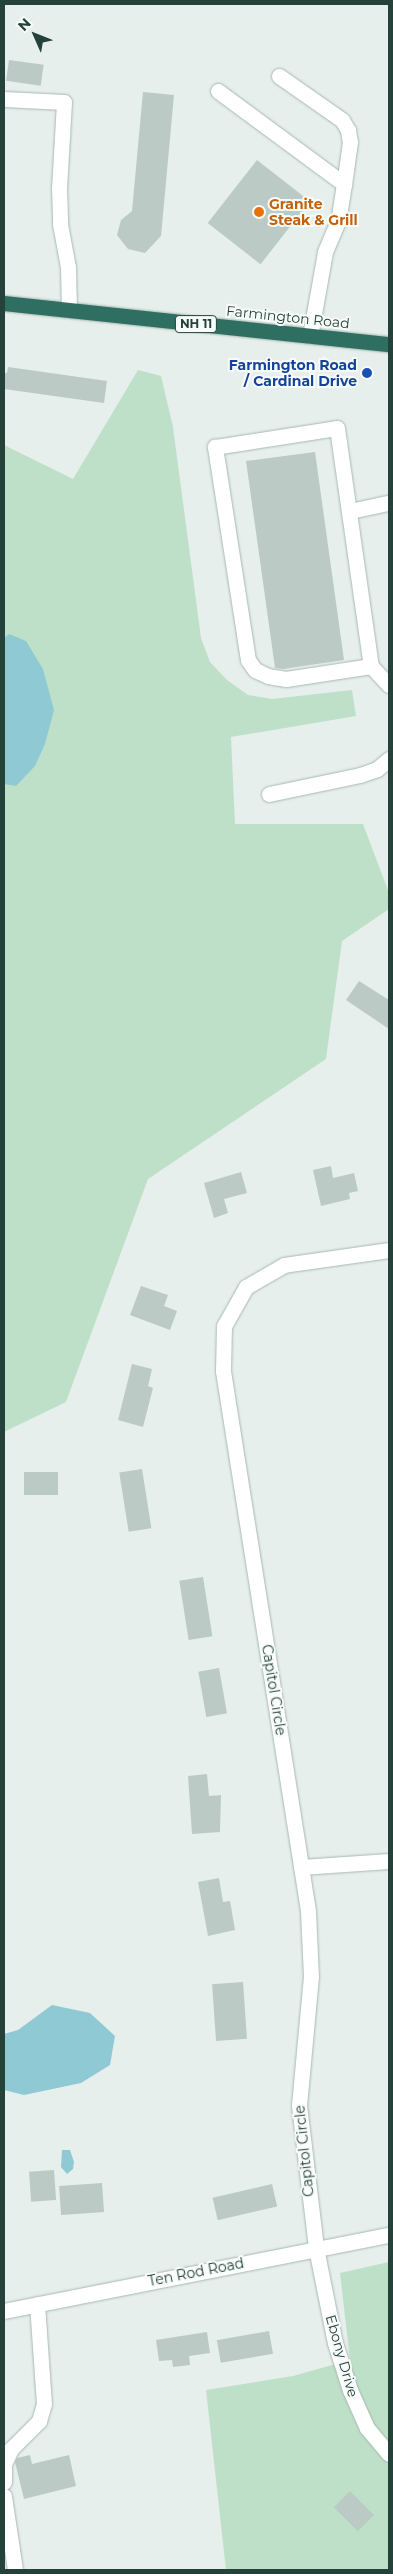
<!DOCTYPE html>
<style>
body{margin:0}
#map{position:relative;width:393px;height:2574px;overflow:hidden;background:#e6efeb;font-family:Montserrat,sans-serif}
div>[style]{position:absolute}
.green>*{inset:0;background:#bfe0c8}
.water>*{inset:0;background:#8ec9d4}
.building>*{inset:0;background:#bbcac4;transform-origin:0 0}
.roads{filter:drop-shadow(0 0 1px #a8b8b2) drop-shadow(0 0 1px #a8b8b2)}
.minor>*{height:15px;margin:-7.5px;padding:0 7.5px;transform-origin:7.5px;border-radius:7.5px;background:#fff}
.highway>*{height:15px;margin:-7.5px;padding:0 7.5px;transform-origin:7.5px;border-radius:7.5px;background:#2f6f62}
.dots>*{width:14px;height:14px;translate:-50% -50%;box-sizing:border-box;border:2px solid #f7fbf9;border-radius:50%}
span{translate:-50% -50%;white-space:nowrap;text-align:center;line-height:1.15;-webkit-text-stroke:4px #f7fbf9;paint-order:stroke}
.shield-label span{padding:1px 4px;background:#f7fbf9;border:1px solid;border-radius:4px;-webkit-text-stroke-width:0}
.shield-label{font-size:12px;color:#24423a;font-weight:700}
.food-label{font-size:14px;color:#c56008;font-weight:700}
.left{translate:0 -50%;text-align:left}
.street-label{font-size:14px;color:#24423a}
.transit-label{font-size:14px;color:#164399;font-weight:700}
.right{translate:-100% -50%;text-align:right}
.frame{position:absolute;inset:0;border:5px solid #24423a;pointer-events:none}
.north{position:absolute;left:10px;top:10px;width:50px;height:50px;-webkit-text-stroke:4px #f7fbf9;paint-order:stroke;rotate:314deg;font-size:14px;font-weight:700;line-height:20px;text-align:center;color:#24423a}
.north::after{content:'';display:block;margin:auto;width:18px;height:22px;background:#24423a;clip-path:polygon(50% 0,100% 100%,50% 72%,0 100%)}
</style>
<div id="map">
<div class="green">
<div style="clip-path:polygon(138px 370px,161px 376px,173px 427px,201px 638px,210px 662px,227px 680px,248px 695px,272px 699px,352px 690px,356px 716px,231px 737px,235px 824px,363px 824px,389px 893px,389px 909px,342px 941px,326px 1059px,148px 1179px,66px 1402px,4px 1432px,4px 445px,73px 479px)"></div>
<div style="clip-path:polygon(389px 2262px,389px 2570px,226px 2570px,206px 2390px,293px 2376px,350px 2360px,340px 2273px)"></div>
</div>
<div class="water">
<div style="clip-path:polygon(9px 634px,26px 641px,43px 669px,54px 710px,45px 744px,35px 766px,16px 786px,4px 784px,4px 638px)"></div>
<div style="clip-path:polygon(52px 2005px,90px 2013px,115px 2036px,110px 2065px,81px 2083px,24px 2095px,4px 2090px,4px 2034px,18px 2030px)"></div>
<div style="clip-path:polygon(62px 2150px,70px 2150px,74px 2162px,73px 2169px,67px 2174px,61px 2167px)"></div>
</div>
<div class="building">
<div style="left:9px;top:60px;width:35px;height:21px;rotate:8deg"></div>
<div style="clip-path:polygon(143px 92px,174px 95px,161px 236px,145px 253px,128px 249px,117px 235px,121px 220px,132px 211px)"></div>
<div style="left:257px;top:160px;width:67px;height:80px;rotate:38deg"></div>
<div style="clip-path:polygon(8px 367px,107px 381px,104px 403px,4px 389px,4px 373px,7px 373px)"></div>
<div style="clip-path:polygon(315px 452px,344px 660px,283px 669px,275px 668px,246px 461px)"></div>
<div style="clip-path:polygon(359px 981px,389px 1000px,389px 1029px,346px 1000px)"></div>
<div style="clip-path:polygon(331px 1166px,333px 1178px,354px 1173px,358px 1191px,349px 1193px,350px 1199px,321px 1206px,313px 1170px)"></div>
<div style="clip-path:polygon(241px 1172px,247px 1193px,224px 1199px,228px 1213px,214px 1218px,204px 1183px)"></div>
<div style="clip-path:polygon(141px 1286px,168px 1295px,164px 1306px,177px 1311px,170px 1330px,130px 1315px)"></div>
<div style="clip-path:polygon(132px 1364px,152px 1369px,148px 1386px,153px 1388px,143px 1427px,118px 1420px)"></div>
<div style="left:142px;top:1469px;width:60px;height:23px;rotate:81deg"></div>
<div style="left:24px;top:1472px;width:34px;height:23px"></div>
<div style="left:203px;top:1577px;width:60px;height:24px;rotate:81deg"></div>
<div style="left:219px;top:1668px;width:46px;height:21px;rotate:80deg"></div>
<div style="clip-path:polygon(207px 1774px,209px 1796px,221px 1795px,220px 1832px,192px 1834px,188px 1776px)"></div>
<div style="clip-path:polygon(219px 1878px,223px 1902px,230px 1901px,235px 1930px,208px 1936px,198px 1882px)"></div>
<div style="left:243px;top:1982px;width:57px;height:31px;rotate:86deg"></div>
<div style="left:54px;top:2170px;width:30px;height:25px;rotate:86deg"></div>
<div style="left:102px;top:2183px;width:29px;height:43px;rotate:86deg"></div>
<div style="left:272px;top:2184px;width:23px;height:61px;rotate:77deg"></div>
<div style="left:269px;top:2331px;width:23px;height:53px;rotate:80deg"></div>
<div style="clip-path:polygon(207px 2332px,210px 2353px,189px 2356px,190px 2365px,173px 2367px,172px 2360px,159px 2361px,156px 2340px)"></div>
<div style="clip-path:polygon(30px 2455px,32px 2464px,69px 2455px,76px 2486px,24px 2499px,15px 2462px,17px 2458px)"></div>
<div style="left:350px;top:2491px;width:34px;height:23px;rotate:45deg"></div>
</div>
<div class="roads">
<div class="minor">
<div style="left:279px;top:76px;width:77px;rotate:34.9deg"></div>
<div style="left:342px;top:120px;width:12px;rotate:59deg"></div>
<div style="left:348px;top:130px;width:12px;rotate:81deg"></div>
<div style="left:350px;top:142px;width:42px;rotate:98.1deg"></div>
<div style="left:218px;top:91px;width:157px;rotate:36.4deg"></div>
<div style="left:344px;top:184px;width:37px;rotate:99deg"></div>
<div style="left:338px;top:221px;width:34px;rotate:113deg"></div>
<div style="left:325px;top:252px;width:85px;rotate:100.1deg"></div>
<div style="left:4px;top:99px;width:60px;rotate:2.9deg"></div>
<div style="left:64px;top:102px;width:86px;rotate:93.3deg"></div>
<div style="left:59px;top:188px;width:36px;rotate:88deg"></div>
<div style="left:60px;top:224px;width:44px;rotate:79.5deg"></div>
<div style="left:68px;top:267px;width:43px;rotate:88.7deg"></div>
<div style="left:337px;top:428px;width:240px;rotate:81.9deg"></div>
<div style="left:371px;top:666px;width:86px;rotate:171.3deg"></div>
<div style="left:286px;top:679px;width:18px;rotate:-171deg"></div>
<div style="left:268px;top:676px;width:14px;rotate:-155deg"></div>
<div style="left:255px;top:670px;width:12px;rotate:-125deg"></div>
<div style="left:248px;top:660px;width:216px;rotate:-98.8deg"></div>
<div style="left:215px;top:447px;width:123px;rotate:-8.9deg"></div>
<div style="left:350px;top:511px;width:40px;rotate:-12deg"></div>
<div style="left:371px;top:666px;width:26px;rotate:47deg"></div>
<div style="left:269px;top:794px;width:93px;rotate:-11.8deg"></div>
<div style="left:360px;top:775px;width:18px;rotate:-19deg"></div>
<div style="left:377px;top:769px;width:16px;rotate:-40deg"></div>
<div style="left:389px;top:1250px;width:106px;rotate:171.9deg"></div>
<div style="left:284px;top:1265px;width:44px;rotate:149.9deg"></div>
<div style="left:246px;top:1287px;width:45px;rotate:119.4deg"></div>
<div style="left:224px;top:1326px;width:45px;rotate:91.3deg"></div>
<div style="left:223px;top:1371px;width:547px;rotate:81.05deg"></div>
<div style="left:308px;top:1911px;width:65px;rotate:87.4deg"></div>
<div style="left:311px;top:1976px;width:130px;rotate:95.3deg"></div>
<div style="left:299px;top:2105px;width:144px;rotate:83.2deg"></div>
<div style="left:316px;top:2248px;width:97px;rotate:78.7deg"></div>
<div style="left:335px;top:2343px;width:49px;rotate:72.3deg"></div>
<div style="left:350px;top:2390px;width:42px;rotate:65.9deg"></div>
<div style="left:367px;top:2428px;width:34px;rotate:50deg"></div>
<div style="left:301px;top:1867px;width:88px;rotate:-3.9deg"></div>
<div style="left:4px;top:2311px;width:392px;rotate:-11.2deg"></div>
<div style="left:4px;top:2482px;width:18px;rotate:-90deg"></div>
<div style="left:4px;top:2464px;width:17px;rotate:-65deg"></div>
<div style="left:11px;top:2449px;width:40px;rotate:-45deg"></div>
<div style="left:39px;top:2421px;width:18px;rotate:-74deg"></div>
<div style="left:44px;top:2404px;width:100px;rotate:-94deg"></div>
<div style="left:4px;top:2496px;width:75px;rotate:81.5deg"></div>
</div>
<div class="highway">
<div style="left:4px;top:303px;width:387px;rotate:6.1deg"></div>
</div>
</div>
<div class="dots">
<div style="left:259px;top:212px;background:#e8710a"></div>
<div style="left:367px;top:373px;background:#1a4fb4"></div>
</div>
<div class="shield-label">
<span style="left:196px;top:324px">NH 11</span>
</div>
<div class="food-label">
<span class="left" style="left:269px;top:212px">Granite<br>Steak &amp; Grill</span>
</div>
<div class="street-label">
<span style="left:288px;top:317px;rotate:6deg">Farmington Road</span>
<span style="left:274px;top:1690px;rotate:81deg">Capitol Circle</span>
<span style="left:304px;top:2151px;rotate:-96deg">Capitol Circle</span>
<span style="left:196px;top:2272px;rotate:-11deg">Ten Rod Road</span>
<span style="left:342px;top:2356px;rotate:74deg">Ebony Drive</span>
</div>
<div class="transit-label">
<span class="right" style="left:357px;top:373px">Farmington Road<br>/ Cardinal Drive</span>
</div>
<div class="frame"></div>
<div class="north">N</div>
</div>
